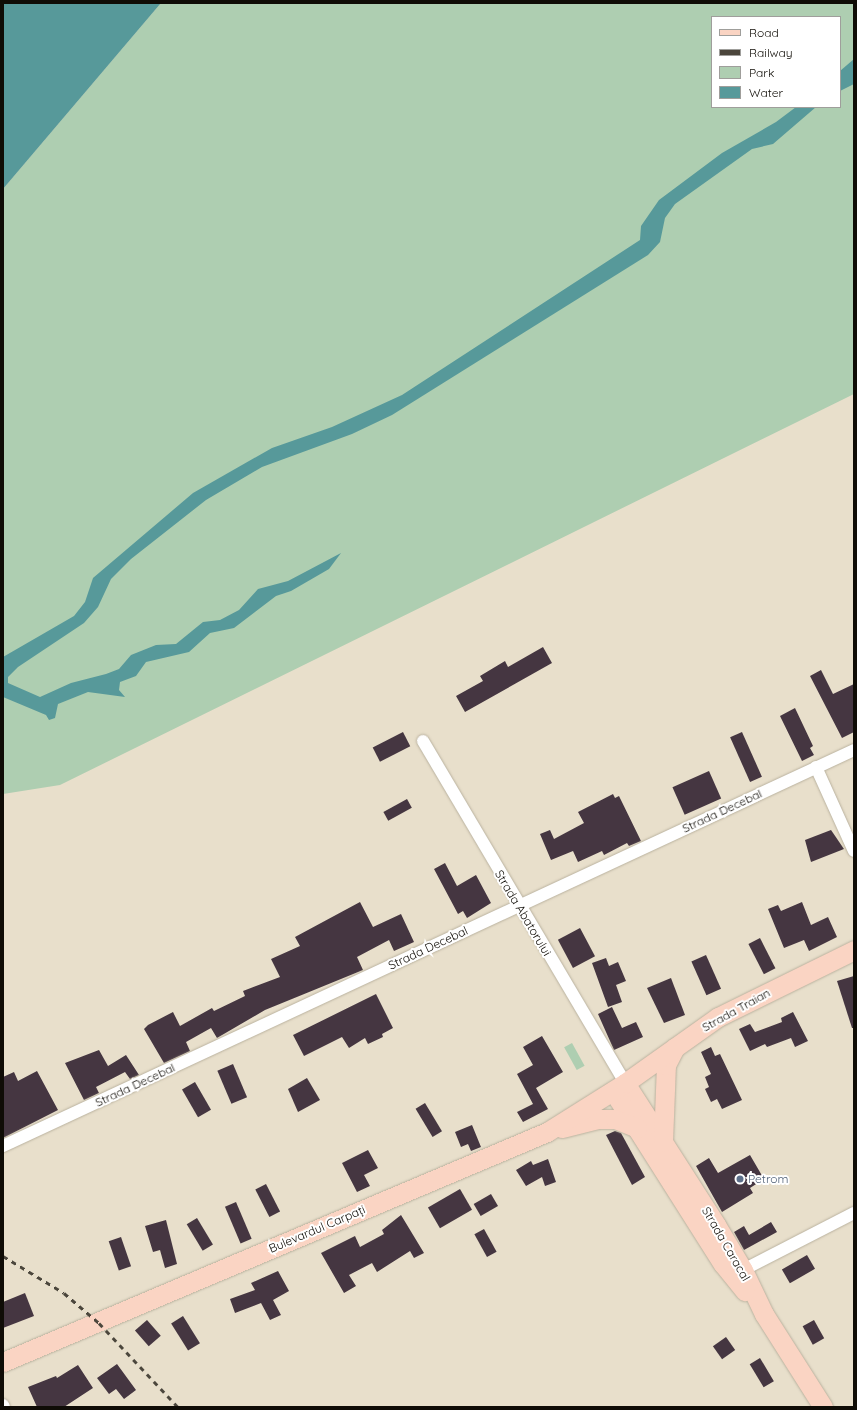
<!DOCTYPE html>
<meta charset="utf-8">
<style>
body{margin:0}
#map{position:relative;width:857px;height:1410px;overflow:hidden;background:#e8dfcb;font-family:Quicksand,sans-serif}
div>[style]{position:absolute}
.green>*{inset:0;background:#aeceb1;transform-origin:0 0}
.water>*{inset:0;background:#57999a}
.building>*{inset:0;background:#453641;transform-origin:0 0}
.roads{filter:drop-shadow(0 0 1px #bab29f) drop-shadow(0 0 1px #bab29f)}
.minor>*{height:12px;margin:-6px;padding:0 6px;transform-origin:6px;border-radius:6px;background:#fff}
.primary>*{height:19px;margin:-9.5px;padding:0 9.5px;transform-origin:9.5px;border-radius:9.5px;background:#fad4c3}
.rail>*{height:3px;margin-top:-1.5px;transform-origin:0;background:repeating-linear-gradient(90deg,#4b463c 0 5px,transparent 0 10px)}
.dots>*{width:11px;height:11px;translate:-50% -50%;box-sizing:border-box;border:2px solid #fff;border-radius:50%}
span{translate:-50% -50%;white-space:nowrap;text-align:center;line-height:1.15;-webkit-text-stroke:4px #fff;paint-order:stroke}
.street-label{font-size:12px;color:#0f0c06}
.service-label{font-size:12px;color:#4e5e75}
.left{translate:0 -50%;text-align:left}
.frame{position:absolute;inset:0;border:4px solid #0f0c06;pointer-events:none}
.legend{position:absolute;left:711px;top:16px;width:130px;height:92px;box-sizing:border-box;background:#fff;border:1px solid #9f9e9b;margin:0;padding:5px 7px;list-style:none;font-size:12px;color:#0f0c06}
.legend li{display:flex;align-items:center;gap:8px;height:20px}
.legend b{width:20px;border:1px solid #9f9e9b}
</style>
<div id="map">
<div class="green">
<div style="clip-path:polygon(evenodd,161px 3px,854px 3px,854px 394px,60px 785px,3px 794px,3px 189px,161px 3px,712px 17px,840px 17px,840px 107px,712px 107px,712px 17px)"></div>
<div style="left:572px;top:1043px;width:26px;height:9px;rotate:61deg"></div>
</div>
<div class="water">
<div style="clip-path:polygon(3px 3px,161px 3px,3px 189px)"></div>
<div style="clip-path:polygon(854px 59px,854px 84px,840px 91px,840px 71px)"></div>
<div style="clip-path:polygon(796px 107px,816px 107px,773px 144px,752px 149px,675px 204px,665px 218px,660px 242px,648px 255px,392px 415px,352px 434px,262px 467px,206px 500px,131px 559px,111px 579px,98px 607px,84px 623px,18px 667px,8px 677px,8px 683px,40px 697px,71px 683px,106px 674px,119px 669px,131px 655px,156px 645px,176px 644px,203px 622px,220px 620px,239px 610px,258px 589px,288px 581px,341px 553px,329px 569px,291px 591px,276px 596px,234px 628px,210px 633px,189px 652px,146px 662px,136px 676px,120px 682px,119px 690px,125px 697px,88px 692px,58px 704px,55px 718px,49px 720px,46px 715px,3px 697px,3px 657px,74px 616px,85px 602px,93px 578px,193px 493px,272px 448px,332px 427px,402px 395px,640px 240px,641px 226px,659px 200px,722px 153px,776px 122px)"></div>
</div>
<div class="building">
<div style="clip-path:polygon(543px 647px,552px 663px,465px 712px,456px 696px,483px 681px,480px 676px,505px 661px,508px 667px)"></div>
<div style="clip-path:polygon(821px 670px,833px 694px,854px 684px,854px 732px,842px 738px,810px 676px)"></div>
<div style="clip-path:polygon(795px 708px,813px 746px,810px 748px,814px 755px,802px 761px,780px 716px)"></div>
<div style="left:403px;top:732px;width:16px;height:34px;rotate:63deg"></div>
<div style="left:742px;top:732px;width:49px;height:13px;rotate:66deg"></div>
<div style="left:709px;top:771px;width:30px;height:40px;rotate:66deg"></div>
<div style="clip-path:polygon(613px 794px,615px 798px,619px 796px,641px 841px,629px 846px,627px 843px,604px 855px,602px 851px,578px 862px,573px 851px,551px 860px,540px 834px,550px 830px,554px 839px,584px 823px,578px 812px)"></div>
<div style="left:407px;top:799px;width:10px;height:27px;rotate:61deg"></div>
<div style="clip-path:polygon(831px 830px,844px 849px,811px 862px,805px 840px)"></div>
<div style="clip-path:polygon(445px 863px,457px 886px,476px 875px,491px 903px,467px 918px,463px 911px,458px 914px,434px 869px)"></div>
<div style="clip-path:polygon(360px 902px,373px 927px,401px 914px,414px 942px,394px 951px,389px 940px,357px 957px,363px 970px,265px 1010px,217px 1038px,211px 1028px,186px 1042px,190px 1051px,164px 1063px,144px 1029px,148px 1025px,173px 1012px,180px 1026px,212px 1008px,214px 1011px,245px 996px,243px 991px,280px 977px,271px 959px,300px 946px,295px 937px)"></div>
<div style="clip-path:polygon(802px 902px,811px 925px,828px 917px,837px 937px,809px 951px,804px 940px,784px 948px,768px 909px,778px 905px,781px 911px)"></div>
<div style="left:580px;top:928px;width:32px;height:25px;rotate:62deg"></div>
<div style="left:760px;top:938px;width:34px;height:13px;rotate:63deg"></div>
<div style="left:706px;top:955px;width:37px;height:16px;rotate:66deg"></div>
<div style="clip-path:polygon(606px 958px,609px 966px,618px 962px,626px 981px,616px 985px,622px 1002px,608px 1007px,592px 963px)"></div>
<div style="clip-path:polygon(854px 976px,854px 1028px,852px 1028px,837px 981px)"></div>
<div style="clip-path:polygon(671px 978px,685px 1015px,664px 1023px,647px 988px)"></div>
<div style="clip-path:polygon(376px 994px,393px 1028px,382px 1034px,383px 1037px,368px 1044px,365px 1038px,349px 1048px,342px 1037px,304px 1056px,293px 1035px)"></div>
<div style="clip-path:polygon(612px 1007px,622px 1028px,636px 1022px,643px 1037px,614px 1050px,598px 1014px)"></div>
<div style="clip-path:polygon(793px 1012px,808px 1041px,795px 1047px,791px 1038px,767px 1047px,765px 1044px,750px 1051px,739px 1029px,750px 1024px,755px 1032px,782px 1022px,781px 1018px)"></div>
<div style="clip-path:polygon(542px 1036px,563px 1072px,536px 1088px,548px 1109px,523px 1122px,517px 1112px,533px 1104px,517px 1074px,533px 1065px,523px 1047px)"></div>
<div style="clip-path:polygon(711px 1047px,715px 1056px,720px 1054px,742px 1100px,722px 1109px,717px 1099px,711px 1102px,705px 1089px,709px 1087px,705px 1077px,711px 1074px,701px 1052px)"></div>
<div style="clip-path:polygon(99px 1050px,108px 1066px,126px 1055px,139px 1075px,130px 1079px,125px 1072px,96px 1087px,99px 1093px,84px 1100px,65px 1063px)"></div>
<div style="left:233px;top:1064px;width:36px;height:17px;rotate:67deg"></div>
<div style="clip-path:polygon(37px 1071px,58px 1110px,3px 1138px,3px 1077px,14px 1072px,18px 1081px)"></div>
<div style="clip-path:polygon(307px 1078px,320px 1100px,298px 1112px,288px 1089px)"></div>
<div style="left:195px;top:1082px;width:32px;height:15px;rotate:60deg"></div>
<div style="left:425px;top:1103px;width:33px;height:11px;rotate:59deg"></div>
<div style="clip-path:polygon(472px 1125px,481px 1147px,471px 1151px,468px 1144px,461px 1147px,455px 1132px)"></div>
<div style="clip-path:polygon(615px 1131px,621px 1133px,645px 1177px,632px 1185px,606px 1135px)"></div>
<div style="clip-path:polygon(368px 1150px,378px 1168px,364px 1175px,370px 1186px,357px 1192px,342px 1163px)"></div>
<div style="clip-path:polygon(750px 1155px,764px 1179px,750px 1188px,753px 1193px,722px 1212px,696px 1166px,709px 1158px,718px 1173px)"></div>
<div style="clip-path:polygon(548px 1159px,556px 1182px,545px 1186px,542px 1177px,526px 1186px,516px 1170px,531px 1161px,533px 1165px)"></div>
<div style="left:266px;top:1184px;width:31px;height:12px;rotate:63deg"></div>
<div style="left:460px;top:1189px;width:24px;height:37px;rotate:60deg"></div>
<div style="left:491px;top:1194px;width:14px;height:20px;rotate:60deg"></div>
<div style="left:236px;top:1202px;width:40px;height:12px;rotate:67deg"></div>
<div style="clip-path:polygon(401px 1215px,424px 1253px,414px 1258px,410px 1251px,377px 1272px,372px 1263px,349px 1275px,356px 1286px,344px 1293px,321px 1253px,355px 1236px,360px 1247px,384px 1234px,382px 1230px)"></div>
<div style="left:197px;top:1218px;width:31px;height:12px;rotate:59deg"></div>
<div style="clip-path:polygon(166px 1220px,177px 1264px,165px 1268px,160px 1250px,153px 1252px,145px 1226px)"></div>
<div style="clip-path:polygon(771px 1222px,777px 1232px,744px 1250px,734px 1232px,744px 1226px,749px 1235px)"></div>
<div style="left:484px;top:1229px;width:26px;height:11px;rotate:61deg"></div>
<div style="left:121px;top:1237px;width:31px;height:13px;rotate:71deg"></div>
<div style="left:807px;top:1255px;width:16px;height:29px;rotate:60deg"></div>
<div style="clip-path:polygon(278px 1271px,289px 1291px,273px 1300px,281px 1315px,270px 1320px,261px 1303px,235px 1313px,230px 1299px,255px 1290px,251px 1283px)"></div>
<div style="clip-path:polygon(25px 1293px,34px 1316px,3px 1328px,3px 1302px)"></div>
<div style="left:183px;top:1316px;width:32px;height:14px;rotate:58deg"></div>
<div style="left:147px;top:1320px;width:21px;height:16px;rotate:49deg"></div>
<div style="left:814px;top:1320px;width:21px;height:13px;rotate:61deg"></div>
<div style="left:726px;top:1337px;width:16px;height:16px;rotate:55deg"></div>
<div style="left:760px;top:1358px;width:27px;height:12px;rotate:59deg"></div>
<div style="clip-path:polygon(117px 1364px,136px 1390px,124px 1399px,116px 1389px,109px 1394px,97px 1378px)"></div>
<div style="clip-path:polygon(78px 1365px,93px 1388px,64px 1407px,37px 1407px,28px 1387px,56px 1376px,57px 1378px)"></div>
</div>
<div class="roads">
<div class="minor">
<div style="left:423px;top:741px;width:397px;rotate:59.4deg"></div>
<div style="left:816px;top:767px;width:92px;rotate:65.7deg"></div>
<div style="left:3px;top:1146px;width:939px;rotate:-24.95deg"></div>
<div style="left:743px;top:1270px;width:125px;rotate:-27.2deg"></div>
<div style="left:3px;top:1405px;width:2px;rotate:63deg"></div>
</div>
<div class="primary">
<div style="left:625px;top:1083px;width:169px;rotate:57.3deg"></div>
<div style="left:716px;top:1225px;width:52px;rotate:59deg"></div>
<div style="left:743px;top:1270px;width:49px;rotate:64.5deg"></div>
<div style="left:764px;top:1314px;width:110px;rotate:57.6deg"></div>
<div style="left:613px;top:1091px;width:205px;rotate:57.6deg"></div>
<div style="left:723px;top:1264px;width:35px;rotate:51deg"></div>
<div style="left:562px;top:1128px;width:38px;rotate:-14deg"></div>
<div style="left:599px;top:1119px;width:16px"></div>
<div style="left:615px;top:1119px;width:24px;rotate:22deg"></div>
<div style="left:663px;top:1142px;width:77px;rotate:-87.8deg"></div>
<div style="left:666px;top:1065px;width:20px;rotate:-63deg"></div>
<div style="left:3px;top:1362px;width:591px;rotate:-22.92deg"></div>
<div style="left:547px;top:1132px;width:92px;rotate:-32.1deg"></div>
<div style="left:625px;top:1083px;width:114px;rotate:-35.4deg"></div>
<div style="left:718px;top:1017px;width:152px;rotate:-26.2deg"></div>
</div>
</div>
<div class="rail">
<div style="left:3px;top:1256px;width:71px;rotate:31.2deg"></div>
<div style="left:64px;top:1293px;width:46px;rotate:40.6deg"></div>
<div style="left:99px;top:1323px;width:115px;rotate:46.8deg"></div>
</div>
<div class="dots">
<div style="left:740px;top:1179px;background:#5c6f8a"></div>
</div>
<div class="street-label">
<span style="left:722px;top:811px;rotate:-25deg">Strada Decebal</span>
<span style="left:523px;top:913px;rotate:59deg">Strada Abatorului</span>
<span style="left:428px;top:948px;rotate:-25deg">Strada Decebal</span>
<span style="left:736px;top:1010px;rotate:-29deg">Strada Traian</span>
<span style="left:135px;top:1085px;rotate:-25deg">Strada Decebal</span>
<span style="left:317px;top:1229px;rotate:-23deg">Bulevardul Carpați</span>
<span style="left:726px;top:1244px;rotate:60deg">Strada Caracal</span>
</div>
<div class="service-label">
<span class="left" style="left:748px;top:1179px">Petrom</span>
</div>
<div class="frame"></div>
<ul class="legend">
<li><b style="height:5px;background:#fad4c3"></b>Road</li>
<li><b style="height:5px;background:#4b463c"></b>Railway</li>
<li><b style="height:11px;background:#aeceb1"></b>Park</li>
<li><b style="height:11px;background:#57999a"></b>Water</li>
</ul>
</div>
